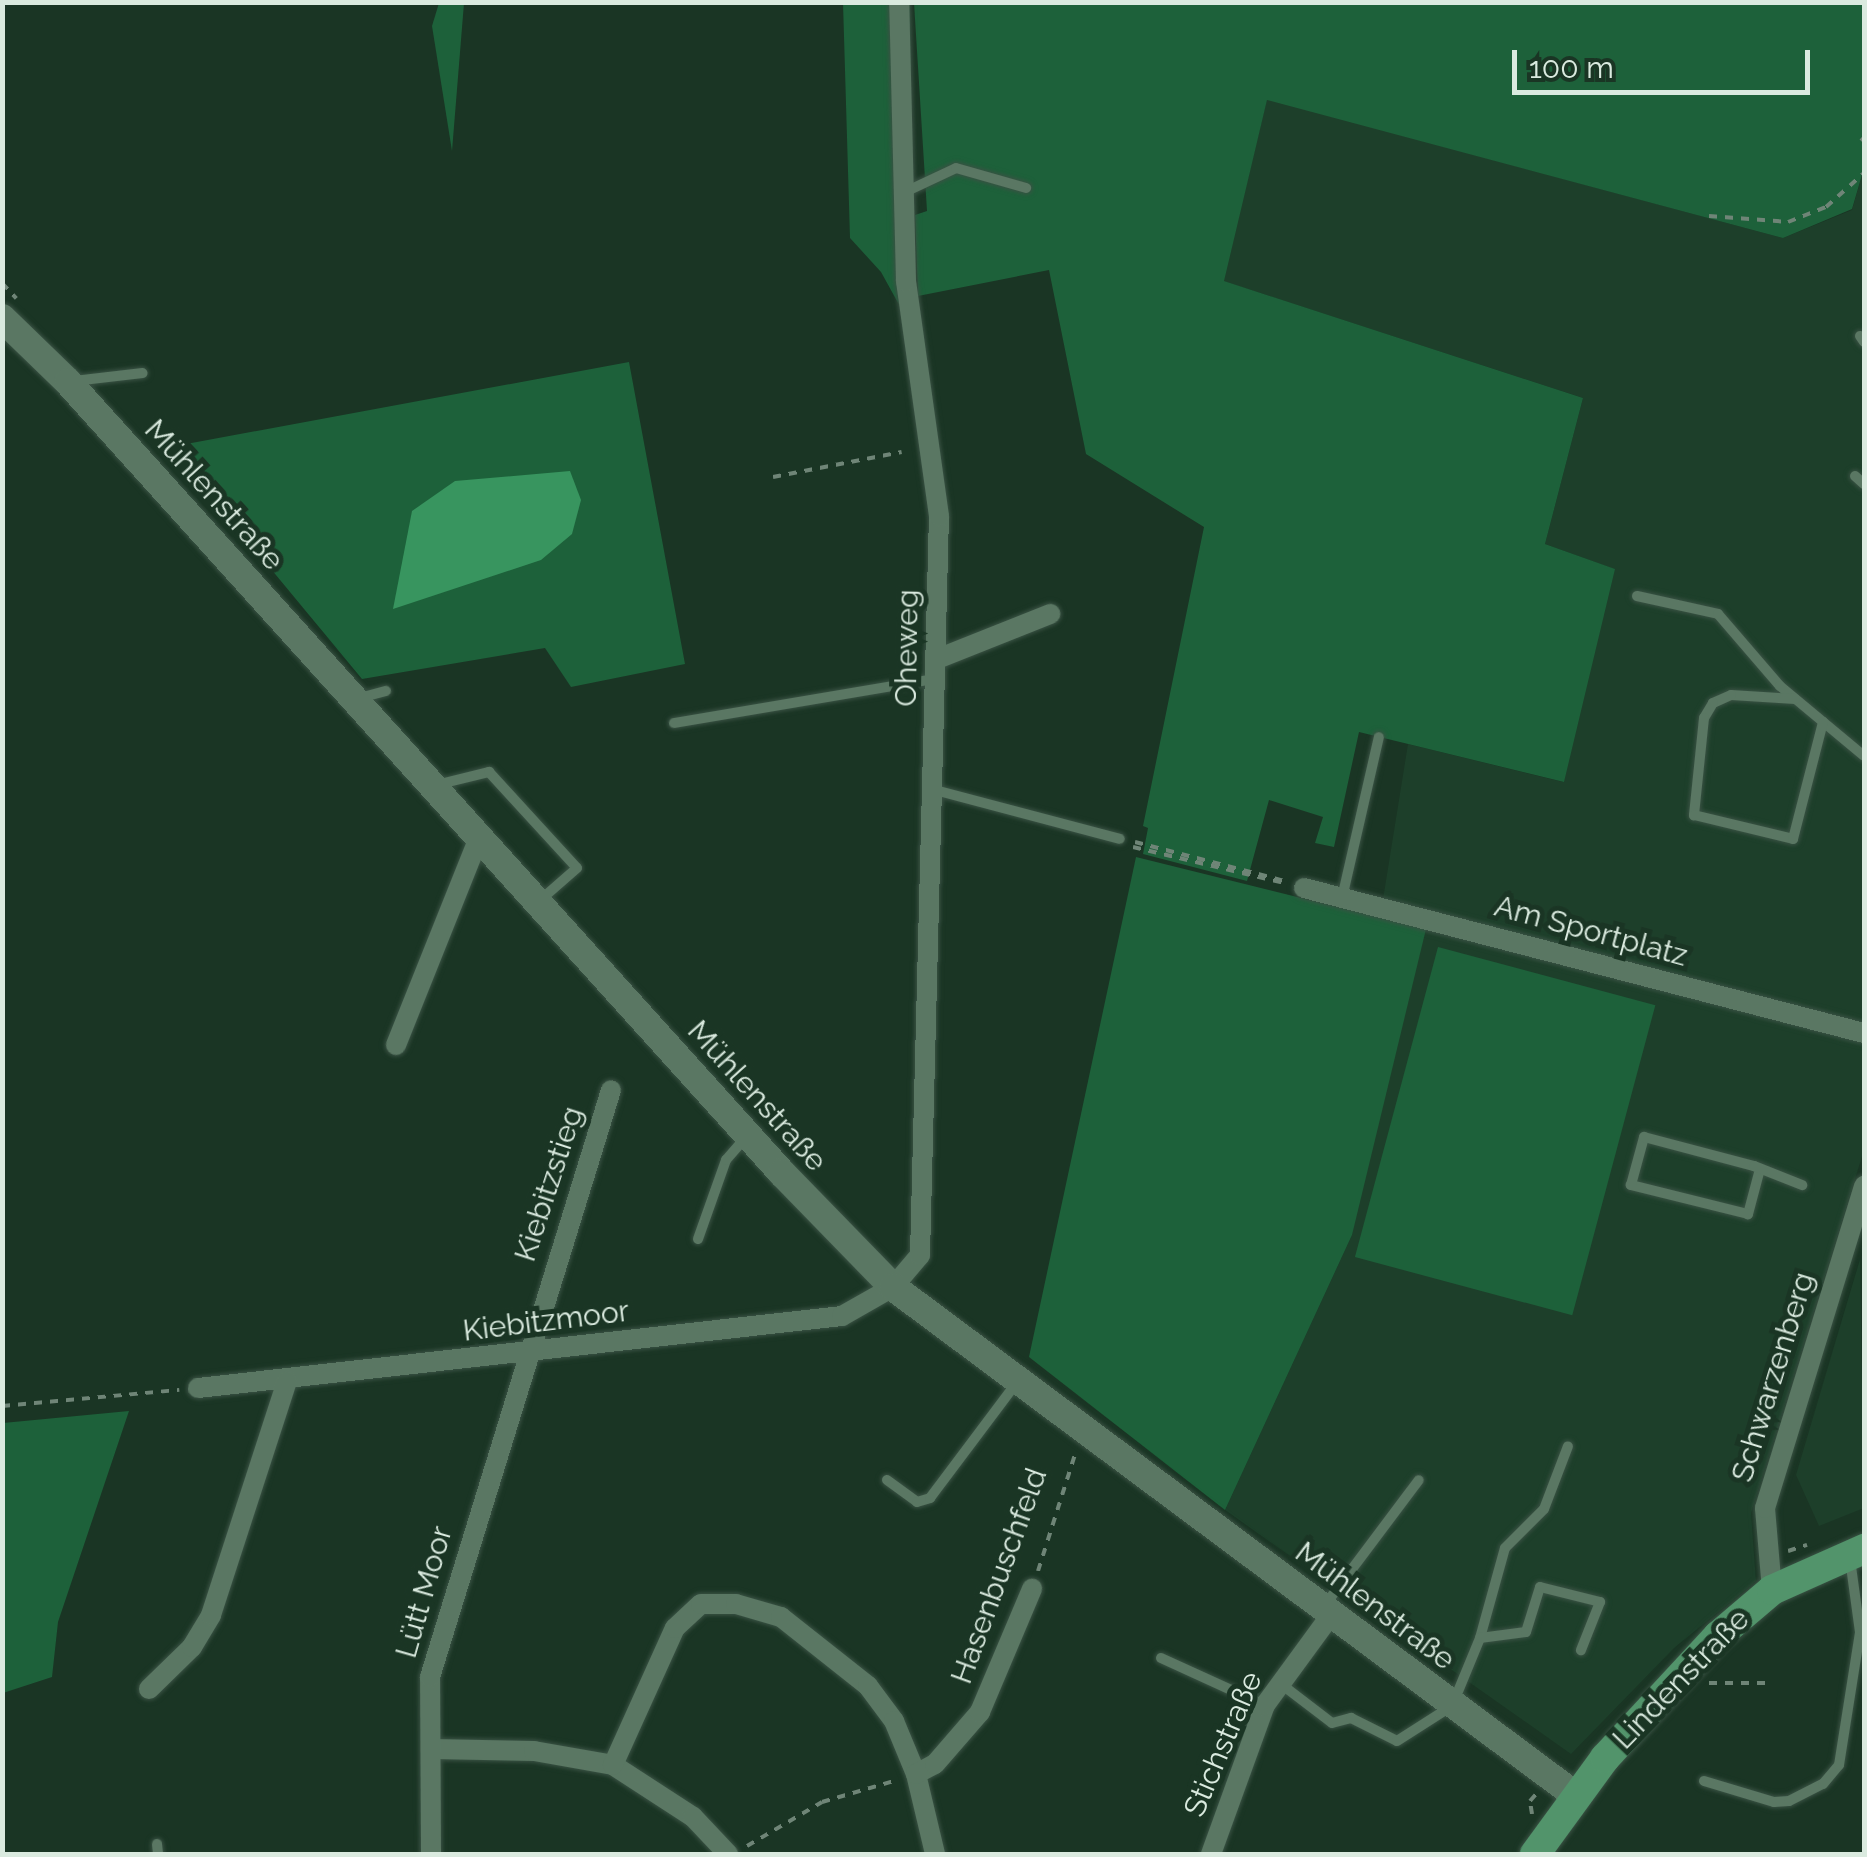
<!DOCTYPE html>
<meta charset="utf-8">
<style>
body{margin:0}
#map{position:relative;width:1867px;height:1857px;overflow:hidden;background:#1a3524;font-family:Raleway,sans-serif}
div>[style]{position:absolute}
.built>*{inset:0;background:#1d3f2a}
.green>*{inset:0;background:#1d613a;transform-origin:0 0}
.water>*{inset:0;background:#38955f}
.path>*{height:4px;margin-top:-2px;transform-origin:0;background:repeating-linear-gradient(90deg,#6f8577 0 8px,transparent 0 16px)}
.roads{filter:drop-shadow(0 0 2px #3a5244) drop-shadow(0 0 2px #3a5244)}
.service>*{height:10px;margin:-5px;padding:0 5px;transform-origin:5px;border-radius:5px;background:#5a7763}
.minor>*{height:20px;margin:-10px;padding:0 10px;transform-origin:10px;border-radius:10px;background:#5a7763}
.secondary>*{height:28px;margin:-14px;padding:0 14px;transform-origin:14px;border-radius:14px;background:#5a7763}
.primary>*{height:30px;margin:-15px;padding:0 15px;transform-origin:15px;border-radius:15px;background:#52946b}
span{translate:-50% -50%;white-space:nowrap;text-align:center;line-height:1.15;-webkit-text-stroke:10px #1a3524;paint-order:stroke}
.street-label{font-size:30px;color:#daeadf}
.frame{position:absolute;inset:0;border:5px solid #daeadf;pointer-events:none}
.scale{position:absolute;left:1512px;top:50px;width:298px;height:45px;box-sizing:border-box;border:5px solid #daeadf;border-top:0;padding-left:12px;font-size:30px;line-height:35px;white-space:nowrap;color:#daeadf;-webkit-text-stroke:8px #1a3524;paint-order:stroke}
</style>
<div id="map">
<div class="built">
<div style="clip-path:polygon(1267px 99px,1783px 238px,1852px 210px,1864px 168px,1864px 1150px,1751px 1513px,1756px 1581px,1674px 1648px,1571px 1754px,1225px 1510px,1352px 1235px,1380px 918px,1408px 744px,1563px 782px,1614px 569px,1545px 544px,1583px 398px,1223px 281px)"></div>
<div style="clip-path:polygon(1860px 1259px,1864px 1508px,1819px 1526px,1796px 1475px)"></div>
</div>
<div class="green">
<div style="clip-path:polygon(439px 3px,464px 3px,452px 151px,432px 26px)"></div>
<div style="clip-path:polygon(843px 3px,910px 3px,913px 330px,881px 272px,850px 238px)"></div>
<div style="clip-path:polygon(914px 3px,1864px 3px,1864px 168px,1852px 209px,1783px 238px,1267px 100px,1224px 281px,1583px 398px,1545px 544px,1615px 569px,1564px 782px,1359px 732px,1334px 847px,1315px 843px,1323px 817px,1269px 800px,1247px 881px,1143px 854px,1148px 828px,1143px 826px,1204px 527px,1086px 454px,1049px 270px,918px 296px,915px 215px,927px 211px)"></div>
<div style="clip-path:polygon(629px 362px,685px 664px,571px 687px,545px 648px,362px 679px,170px 447px)"></div>
<div style="clip-path:polygon(1136px 857px,1426px 929px,1352px 1235px,1225px 1510px,1029px 1357px)"></div>
<div style="left:1438px;top:947px;width:225px;height:321px;rotate:15deg"></div>
<div style="clip-path:polygon(129px 1411px,58px 1622px,52px 1677px,3px 1693px,3px 1423px)"></div>
</div>
<div class="water">
<div style="clip-path:polygon(570px 471px,581px 500px,572px 534px,541px 560px,393px 609px,412px 511px,455px 481px)"></div>
</div>
<div class="path">
<div style="left:1861px;top:138px;width:4px;rotate:45deg"></div>
<div style="left:1709px;top:216px;width:79px;rotate:4.3deg"></div>
<div style="left:1788px;top:222px;width:41px;rotate:-21.5deg"></div>
<div style="left:1826px;top:207px;width:51px;rotate:-41.8deg"></div>
<div style="left:2px;top:283px;width:21px;rotate:47deg"></div>
<div style="left:773px;top:477px;width:131px;rotate:-11deg"></div>
<div style="left:1135px;top:842px;width:155px;rotate:14.6deg"></div>
<div style="left:1133px;top:847px;width:155px;rotate:13.4deg"></div>
<div style="left:2px;top:1406px;width:178px;rotate:-5.2deg"></div>
<div style="left:1788px;top:1551px;width:20px;rotate:-18deg"></div>
<div style="left:1038px;top:1571px;width:126px;rotate:-72.4deg"></div>
<div style="left:1709px;top:1683px;width:60px"></div>
<div style="left:1532px;top:1814px;width:13px;rotate:-99deg"></div>
<div style="left:1530px;top:1801px;width:11px;rotate:-49deg"></div>
<div style="left:747px;top:1846px;width:87px;rotate:-30.4deg"></div>
<div style="left:822px;top:1802px;width:78px;rotate:-16.3deg"></div>
</div>
<div class="roads">
<div class="service">
<div style="left:905px;top:192px;width:56px;rotate:-25.2deg"></div>
<div style="left:956px;top:168px;width:73px;rotate:15.9deg"></div>
<div style="left:1860px;top:336px;width:7px;rotate:56deg"></div>
<div style="left:74px;top:381px;width:69px;rotate:-6.6deg"></div>
<div style="left:1855px;top:476px;width:12px;rotate:42deg"></div>
<div style="left:1637px;top:596px;width:83px;rotate:12.5deg"></div>
<div style="left:1718px;top:614px;width:95px;rotate:49.3deg"></div>
<div style="left:1780px;top:686px;width:109px;rotate:39.8deg"></div>
<div style="left:356px;top:699px;width:31px;rotate:-15deg"></div>
<div style="left:1795px;top:699px;width:64px;rotate:-176.4deg"></div>
<div style="left:1731px;top:695px;width:20px;rotate:156deg"></div>
<div style="left:1713px;top:703px;width:17px;rotate:121deg"></div>
<div style="left:1704px;top:718px;width:98px;rotate:95.9deg"></div>
<div style="left:1694px;top:815px;width:102px;rotate:13.6deg"></div>
<div style="left:1793px;top:839px;width:121px;rotate:-75.6deg"></div>
<div style="left:674px;top:723px;width:264px;rotate:-9.6deg"></div>
<div style="left:436px;top:785px;width:55px;rotate:-13.8deg"></div>
<div style="left:489px;top:772px;width:130px;rotate:47.5deg"></div>
<div style="left:577px;top:868px;width:52px;rotate:138.9deg"></div>
<div style="left:935px;top:790px;width:191px;rotate:14.8deg"></div>
<div style="left:1342px;top:898px;width:165px;rotate:-77.1deg"></div>
<div style="left:1760px;top:1169px;width:47px;rotate:104.9deg"></div>
<div style="left:1748px;top:1214px;width:121px;rotate:-166.1deg"></div>
<div style="left:1631px;top:1185px;width:50px;rotate:-74.8deg"></div>
<div style="left:1644px;top:1137px;width:114px;rotate:14.8deg"></div>
<div style="left:1754px;top:1166px;width:52px;rotate:21.6deg"></div>
<div style="left:698px;top:1239px;width:84px;rotate:-70.5deg"></div>
<div style="left:726px;top:1160px;width:29px;rotate:-49deg"></div>
<div style="left:887px;top:1480px;width:37px;rotate:36deg"></div>
<div style="left:917px;top:1502px;width:14px;rotate:-17deg"></div>
<div style="left:930px;top:1498px;width:146px;rotate:-53.1deg"></div>
<div style="left:1325px;top:1605px;width:156px;rotate:-53.1deg"></div>
<div style="left:1480px;top:1638px;width:93px;rotate:-74.5deg"></div>
<div style="left:1505px;top:1548px;width:55px;rotate:-45deg"></div>
<div style="left:1544px;top:1509px;width:67px;rotate:-69.1deg"></div>
<div style="left:1161px;top:1658px;width:113px;rotate:24.5deg"></div>
<div style="left:1281px;top:1684px;width:64px;rotate:37.4deg"></div>
<div style="left:1332px;top:1723px;width:20px;rotate:-15deg"></div>
<div style="left:1351px;top:1718px;width:51px;rotate:26.6deg"></div>
<div style="left:1397px;top:1741px;width:65px;rotate:-32.5deg"></div>
<div style="left:1452px;top:1706px;width:74px;rotate:-67.6deg"></div>
<div style="left:1480px;top:1638px;width:46px;rotate:-7.4deg"></div>
<div style="left:1526px;top:1632px;width:47px;rotate:-72.7deg"></div>
<div style="left:1540px;top:1587px;width:62px;rotate:14deg"></div>
<div style="left:1600px;top:1602px;width:52px;rotate:111.6deg"></div>
<div style="left:1704px;top:1781px;width:73px;rotate:16.7deg"></div>
<div style="left:1774px;top:1802px;width:15px;rotate:-4deg"></div>
<div style="left:1789px;top:1801px;width:38px;rotate:-27deg"></div>
<div style="left:1823px;top:1784px;width:25px;rotate:-50deg"></div>
<div style="left:1839px;top:1765px;width:135px;rotate:-81deg"></div>
<div style="left:1860px;top:1632px;width:74px;rotate:-97.8deg"></div>
<div style="left:157px;top:1844px;width:10px;rotate:84deg"></div>
</div>
<div class="minor">
<div style="left:937px;top:659px;width:122px;rotate:-21.7deg"></div>
<div style="left:1304px;top:888px;width:578px;rotate:14.52deg"></div>
<div style="left:396px;top:1045px;width:223px;rotate:-68.2deg"></div>
<div style="left:198px;top:1388px;width:648px;rotate:-6.38deg"></div>
<div style="left:842px;top:1316px;width:59px;rotate:-29.6deg"></div>
<div style="left:893px;top:1287px;width:42px;rotate:-49.8deg"></div>
<div style="left:920px;top:1255px;width:739px;rotate:-88.53deg"></div>
<div style="left:939px;top:516px;width:237px;rotate:-98deg"></div>
<div style="left:906px;top:281px;width:279px;rotate:-91.4deg"></div>
<div style="left:1772px;top:1590px;width:82px;rotate:-94.9deg"></div>
<div style="left:1765px;top:1508px;width:337px;rotate:-72.9deg"></div>
<div style="left:149px;top:1689px;width:60px;rotate:-44.3deg"></div>
<div style="left:192px;top:1647px;width:37px;rotate:-59deg"></div>
<div style="left:211px;top:1615px;width:246px;rotate:-72deg"></div>
<div style="left:432px;top:1749px;width:102px;rotate:1.1deg"></div>
<div style="left:534px;top:1751px;width:80px;rotate:10deg"></div>
<div style="left:613px;top:1765px;width:95px;rotate:33deg"></div>
<div style="left:693px;top:1817px;width:51px;rotate:46.6deg"></div>
<div style="left:613px;top:1765px;width:150px;rotate:-65.7deg"></div>
<div style="left:675px;top:1628px;width:35px;rotate:-43deg"></div>
<div style="left:701px;top:1604px;width:35px"></div>
<div style="left:736px;top:1604px;width:47px;rotate:16.1deg"></div>
<div style="left:781px;top:1617px;width:111px;rotate:38.4deg"></div>
<div style="left:868px;top:1686px;width:44px;rotate:53.4deg"></div>
<div style="left:894px;top:1721px;width:57px;rotate:67.5deg"></div>
<div style="left:916px;top:1774px;width:82px;rotate:76.6deg"></div>
<div style="left:916px;top:1774px;width:21px;rotate:-28deg"></div>
<div style="left:935px;top:1764px;width:69px;rotate:-49.1deg"></div>
<div style="left:980px;top:1712px;width:134px;rotate:-67.1deg"></div>
<div style="left:431px;top:1854px;width:177px;rotate:-90.3deg"></div>
<div style="left:430px;top:1677px;width:614px;rotate:-72.86deg"></div>
<div style="left:1211px;top:1854px;width:158px;rotate:-70.1deg"></div>
<div style="left:1265px;top:1705px;width:115px;rotate:-53.8deg"></div>
</div>
<div class="secondary">
<div style="left:2px;top:318px;width:92px;rotate:44.1deg"></div>
<div style="left:68px;top:382px;width:1066px;rotate:47.93deg"></div>
<div style="left:782px;top:1173px;width:159px;rotate:45.8deg"></div>
<div style="left:893px;top:1287px;width:850px;rotate:36.68deg"></div>
</div>
<div class="primary">
<div style="left:1535px;top:1854px;width:119px;rotate:-53.9deg"></div>
<div style="left:1605px;top:1758px;width:166px;rotate:-47.2deg"></div>
<div style="left:1718px;top:1636px;width:71px;rotate:-40.4deg"></div>
<div style="left:1772px;top:1590px;width:101px;rotate:-24deg"></div>
</div>
</div>
<div class="street-label">
<span style="left:214px;top:495px;rotate:48deg">Mühlenstraße</span>
<span style="left:907px;top:648px;rotate:-89deg">Oheweg</span>
<span style="left:1591px;top:931px;rotate:15deg">Am Sportplatz</span>
<span style="left:757px;top:1096px;rotate:48deg">Mühlenstraße</span>
<span style="left:549px;top:1184px;rotate:-72deg">Kiebitzstieg</span>
<span style="left:546px;top:1321px;rotate:-7deg">Kiebitzmoor</span>
<span style="left:1773px;top:1377px;rotate:-73deg">Schwarzenberg</span>
<span style="left:999px;top:1576px;rotate:-70deg">Hasenbuschfeld</span>
<span style="left:424px;top:1592px;rotate:-74deg">Lütt Moor</span>
<span style="left:1375px;top:1606px;rotate:37deg">Mühlenstraße</span>
<span style="left:1681px;top:1679px;rotate:-46deg">Lindenstraße</span>
<span style="left:1223px;top:1744px;rotate:-67deg">Stichstraße</span>
</div>
<div class="frame"></div>
<div class="scale">100 m</div>
</div>
